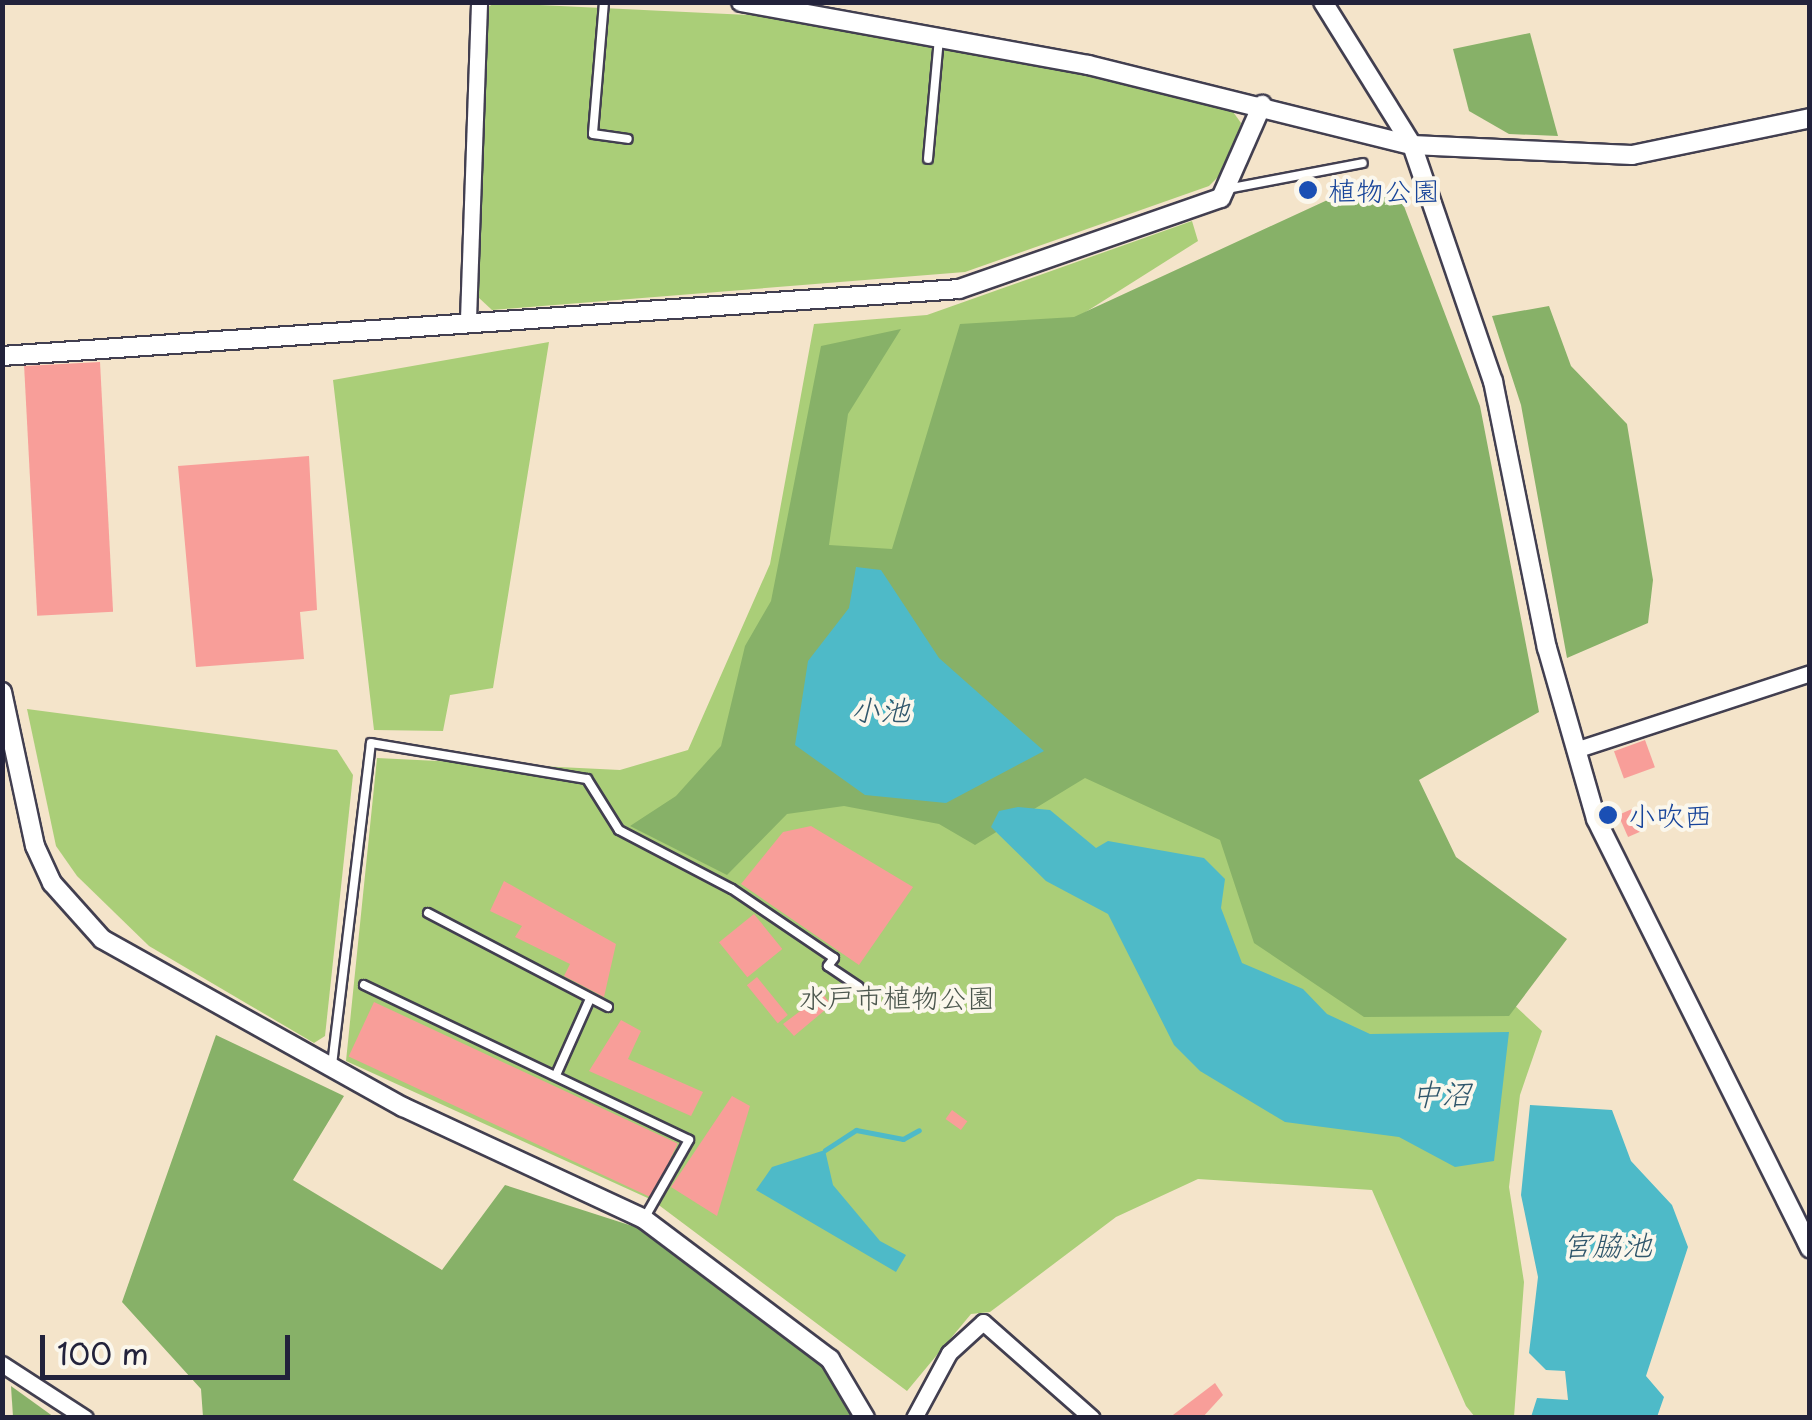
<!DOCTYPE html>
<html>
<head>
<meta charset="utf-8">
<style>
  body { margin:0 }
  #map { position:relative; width:1812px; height:1420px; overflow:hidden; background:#f4e4ca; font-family:"Playpen Sans","Klee One",sans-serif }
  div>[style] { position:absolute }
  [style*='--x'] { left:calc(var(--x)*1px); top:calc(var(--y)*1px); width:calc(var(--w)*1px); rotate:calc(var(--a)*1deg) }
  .green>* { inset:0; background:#aace78 }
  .forest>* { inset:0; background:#87b168 }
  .water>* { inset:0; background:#4ebac8 }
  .stream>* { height:5px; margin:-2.5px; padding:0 2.5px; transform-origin:2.5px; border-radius:2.5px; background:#4ebac8 }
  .building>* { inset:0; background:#f89e99; transform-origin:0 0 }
  .roads { filter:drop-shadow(2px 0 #423f50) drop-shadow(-2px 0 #423f50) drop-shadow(0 2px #423f50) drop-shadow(0 -2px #423f50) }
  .service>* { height:8px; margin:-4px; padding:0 4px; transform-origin:4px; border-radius:4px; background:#fff }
  .minor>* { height:15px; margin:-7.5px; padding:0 7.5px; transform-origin:7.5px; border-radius:7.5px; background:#fff }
  .tertiary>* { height:18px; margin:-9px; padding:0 9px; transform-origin:9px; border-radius:9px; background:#fff }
  .dots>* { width:28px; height:28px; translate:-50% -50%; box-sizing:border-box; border:5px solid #fbf7ec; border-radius:50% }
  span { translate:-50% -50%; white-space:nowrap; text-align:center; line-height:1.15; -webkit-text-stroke:8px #fbf7ec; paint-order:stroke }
  .transit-label { font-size:28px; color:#164399 }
  .left { translate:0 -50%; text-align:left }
  .park-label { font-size:28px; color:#4b564d }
  .water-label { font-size:30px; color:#31576c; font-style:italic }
  .frame { position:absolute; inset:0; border:5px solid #22223b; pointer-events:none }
  .scale { position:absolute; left:40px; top:1335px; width:250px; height:45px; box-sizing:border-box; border:5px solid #22223b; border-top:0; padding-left:12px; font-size:30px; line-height:35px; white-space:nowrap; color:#22223b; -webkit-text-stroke:8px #fbf7ec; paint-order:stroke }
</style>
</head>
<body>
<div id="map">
  <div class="green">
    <i style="clip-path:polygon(495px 3px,770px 16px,1102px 76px,1231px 109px,1241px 123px,1230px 165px,1209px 186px,965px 272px,492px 310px,478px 297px,486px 8px)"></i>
    <i style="clip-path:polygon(1192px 221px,1198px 241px,1073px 320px,1441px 937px,1542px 1031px,1520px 1095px,1509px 1187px,1524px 1282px,1514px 1417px,1475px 1417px,1466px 1406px,1372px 1190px,1198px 1179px,1116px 1217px,990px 1312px,971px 1314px,907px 1391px,652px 1200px,346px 1061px,377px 758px,620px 770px,688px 750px,770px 564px,814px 324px,927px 315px)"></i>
    <i style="clip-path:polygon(549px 342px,493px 688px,450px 695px,443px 731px,374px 730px,333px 380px)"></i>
    <i style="clip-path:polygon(27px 709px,337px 750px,353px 775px,325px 1036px,314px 1043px,149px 946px,77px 876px,56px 846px)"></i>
  </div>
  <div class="forest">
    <i style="clip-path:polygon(1530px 33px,1558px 136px,1509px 134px,1469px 111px,1453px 49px)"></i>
    <i style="clip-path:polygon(1360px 185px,1402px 201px,1480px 406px,1539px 712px,1419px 780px,1456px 857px,1567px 939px,1509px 1016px,1364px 1017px,1254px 943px,1220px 840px,1085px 778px,975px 845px,939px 824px,844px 806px,787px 814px,727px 875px,630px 826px,676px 796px,721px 746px,745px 646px,771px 601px,821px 346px,901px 329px,848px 414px,829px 545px,892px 549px,960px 324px,1074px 317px)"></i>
    <i style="clip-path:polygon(1549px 306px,1571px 366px,1627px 424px,1653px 580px,1648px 623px,1567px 658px,1521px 405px,1492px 316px)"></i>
    <i style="clip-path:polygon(216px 1035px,344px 1096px,293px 1180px,442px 1270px,505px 1185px,654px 1233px,839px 1379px,854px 1417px,203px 1417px,201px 1389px,122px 1302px)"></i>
    <i style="clip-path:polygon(11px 1386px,54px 1417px,13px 1417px)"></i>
  </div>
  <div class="water">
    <i style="clip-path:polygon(856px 567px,881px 570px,939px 658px,1044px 751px,946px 803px,865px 795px,795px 745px,808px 661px,849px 608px)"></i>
    <i style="clip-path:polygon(1018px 807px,1050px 810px,1096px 848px,1108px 841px,1204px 858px,1225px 879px,1221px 908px,1242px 963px,1303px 989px,1327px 1014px,1370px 1034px,1509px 1032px,1494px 1161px,1455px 1167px,1399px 1137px,1285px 1122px,1200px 1071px,1174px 1045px,1108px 914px,1046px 881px,991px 827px,999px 811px)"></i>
    <i style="clip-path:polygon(1530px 1105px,1612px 1110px,1631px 1161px,1672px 1205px,1688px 1247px,1646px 1376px,1664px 1397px,1657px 1417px,1531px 1417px,1537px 1398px,1568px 1400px,1565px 1371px,1546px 1370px,1529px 1353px,1538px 1277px,1521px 1195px)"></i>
    <i style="clip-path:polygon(825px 1150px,833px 1185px,880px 1241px,906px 1255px,896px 1272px,756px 1190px,772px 1167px)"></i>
  </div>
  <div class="stream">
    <i style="--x:825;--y:1150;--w:37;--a:-33"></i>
    <i style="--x:856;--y:1130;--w:48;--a:10.8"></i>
    <i style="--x:903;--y:1139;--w:18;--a:-29"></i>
  </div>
  <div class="building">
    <i style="left:100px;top:362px;width:250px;height:76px;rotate:87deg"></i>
    <i style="clip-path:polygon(309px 456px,317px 610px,300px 612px,304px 659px,196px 667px,178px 466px)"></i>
    <i style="left:1645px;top:740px;width:29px;height:33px;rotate:70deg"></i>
    <i style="left:1632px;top:809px;width:24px;height:15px;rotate:66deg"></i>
    <i style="clip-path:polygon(811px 826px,913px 887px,859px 965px,741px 884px,783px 832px)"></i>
    <i style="clip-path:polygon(504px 881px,616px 944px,604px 997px,564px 976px,570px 964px,515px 937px,522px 926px,490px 911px)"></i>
    <i style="left:754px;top:914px;width:45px;height:45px;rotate:51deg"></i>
    <i style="left:757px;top:977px;width:49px;height:13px;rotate:51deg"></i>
    <i style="clip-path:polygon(823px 994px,831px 1005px,794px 1036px,783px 1024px)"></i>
    <i style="left:374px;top:1002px;width:335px;height:60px;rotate:25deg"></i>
    <i style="clip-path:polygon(621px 1020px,641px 1031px,628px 1059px,703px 1092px,691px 1116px,589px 1071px)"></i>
    <i style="clip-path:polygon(732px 1096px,750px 1106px,717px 1216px,671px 1187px)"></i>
    <i style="left:952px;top:1110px;width:19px;height:11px;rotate:36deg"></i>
    <i style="clip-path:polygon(1215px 1383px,1223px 1395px,1202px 1418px,1169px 1418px)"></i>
  </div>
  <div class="roads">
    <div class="service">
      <i style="--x:604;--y:2;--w:132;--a:94.8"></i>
      <i style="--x:593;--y:134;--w:35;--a:8"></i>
      <i style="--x:928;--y:159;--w:122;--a:-84.8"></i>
      <i style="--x:1232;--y:188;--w:133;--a:-10.8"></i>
      <i style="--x:428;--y:913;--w:203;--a:27.6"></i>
      <i style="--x:364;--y:985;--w:360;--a:25.5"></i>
      <i style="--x:689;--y:1140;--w:91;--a:119.7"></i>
      <i style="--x:332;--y:1065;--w:324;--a:-83.1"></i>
      <i style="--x:371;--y:743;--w:219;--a:9.5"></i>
      <i style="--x:587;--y:779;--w:60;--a:57.9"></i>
      <i style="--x:619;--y:830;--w:127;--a:27.6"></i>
      <i style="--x:732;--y:889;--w:123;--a:34.1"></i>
      <i style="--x:834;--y:958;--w:10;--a:127"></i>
      <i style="--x:828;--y:966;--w:37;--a:34"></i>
      <i style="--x:556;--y:1075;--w:81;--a:-66"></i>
    </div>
    <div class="minor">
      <i style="--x:468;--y:319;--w:317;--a:-88"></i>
      <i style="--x:1575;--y:750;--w:247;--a:-18.1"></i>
      <i style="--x:2;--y:1364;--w:99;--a:33"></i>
      <i style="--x:914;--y:1418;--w:74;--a:-61.7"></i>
      <i style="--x:949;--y:1353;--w:46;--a:-42.4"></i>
      <i style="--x:983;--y:1322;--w:145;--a:41.4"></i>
    </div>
    <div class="tertiary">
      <i style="--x:741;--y:2;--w:353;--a:10.3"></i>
      <i style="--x:1088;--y:65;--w:334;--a:13.9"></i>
      <i style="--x:1412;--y:145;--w:220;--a:2.6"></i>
      <i style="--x:1632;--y:155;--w:182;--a:-11.7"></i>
      <i style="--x:1323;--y:2;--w:168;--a:58.1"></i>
      <i style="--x:1412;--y:145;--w:250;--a:71.1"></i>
      <i style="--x:1493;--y:381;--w:272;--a:78.6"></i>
      <i style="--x:1547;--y:648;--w:178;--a:74"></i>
      <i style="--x:1596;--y:819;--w:480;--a:63.5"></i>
      <i style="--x:2;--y:356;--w:959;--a:-4"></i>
      <i style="--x:959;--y:289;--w:277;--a:-19.2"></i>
      <i style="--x:1221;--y:198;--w:102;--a:-66.2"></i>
      <i style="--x:2;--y:692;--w:157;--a:77.9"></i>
      <i style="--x:35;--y:846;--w:41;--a:65.3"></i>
      <i style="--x:52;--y:883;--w:75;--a:48.2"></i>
      <i style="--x:102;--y:939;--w:345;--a:29.2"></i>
      <i style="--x:403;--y:1107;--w:266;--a:24.9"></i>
      <i style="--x:644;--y:1219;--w:233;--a:37"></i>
      <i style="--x:830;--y:1359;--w:69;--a:59.3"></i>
    </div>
  </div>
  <div class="dots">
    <i style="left:1308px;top:190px;background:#1a4fb4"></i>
    <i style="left:1608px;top:815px;background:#1a4fb4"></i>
  </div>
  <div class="transit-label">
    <span class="left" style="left:1328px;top:190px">植物公園</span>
    <span class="left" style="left:1628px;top:815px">小吹西</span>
  </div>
  <div class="park-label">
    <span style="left:897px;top:997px">水戸市植物公園</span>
  </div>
  <div class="water-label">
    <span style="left:880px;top:709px">小池</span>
    <span style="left:1441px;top:1093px">中沼</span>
    <span style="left:1607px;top:1244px">宮脇池</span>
  </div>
  <div class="frame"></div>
  <div class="scale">100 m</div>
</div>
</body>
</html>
